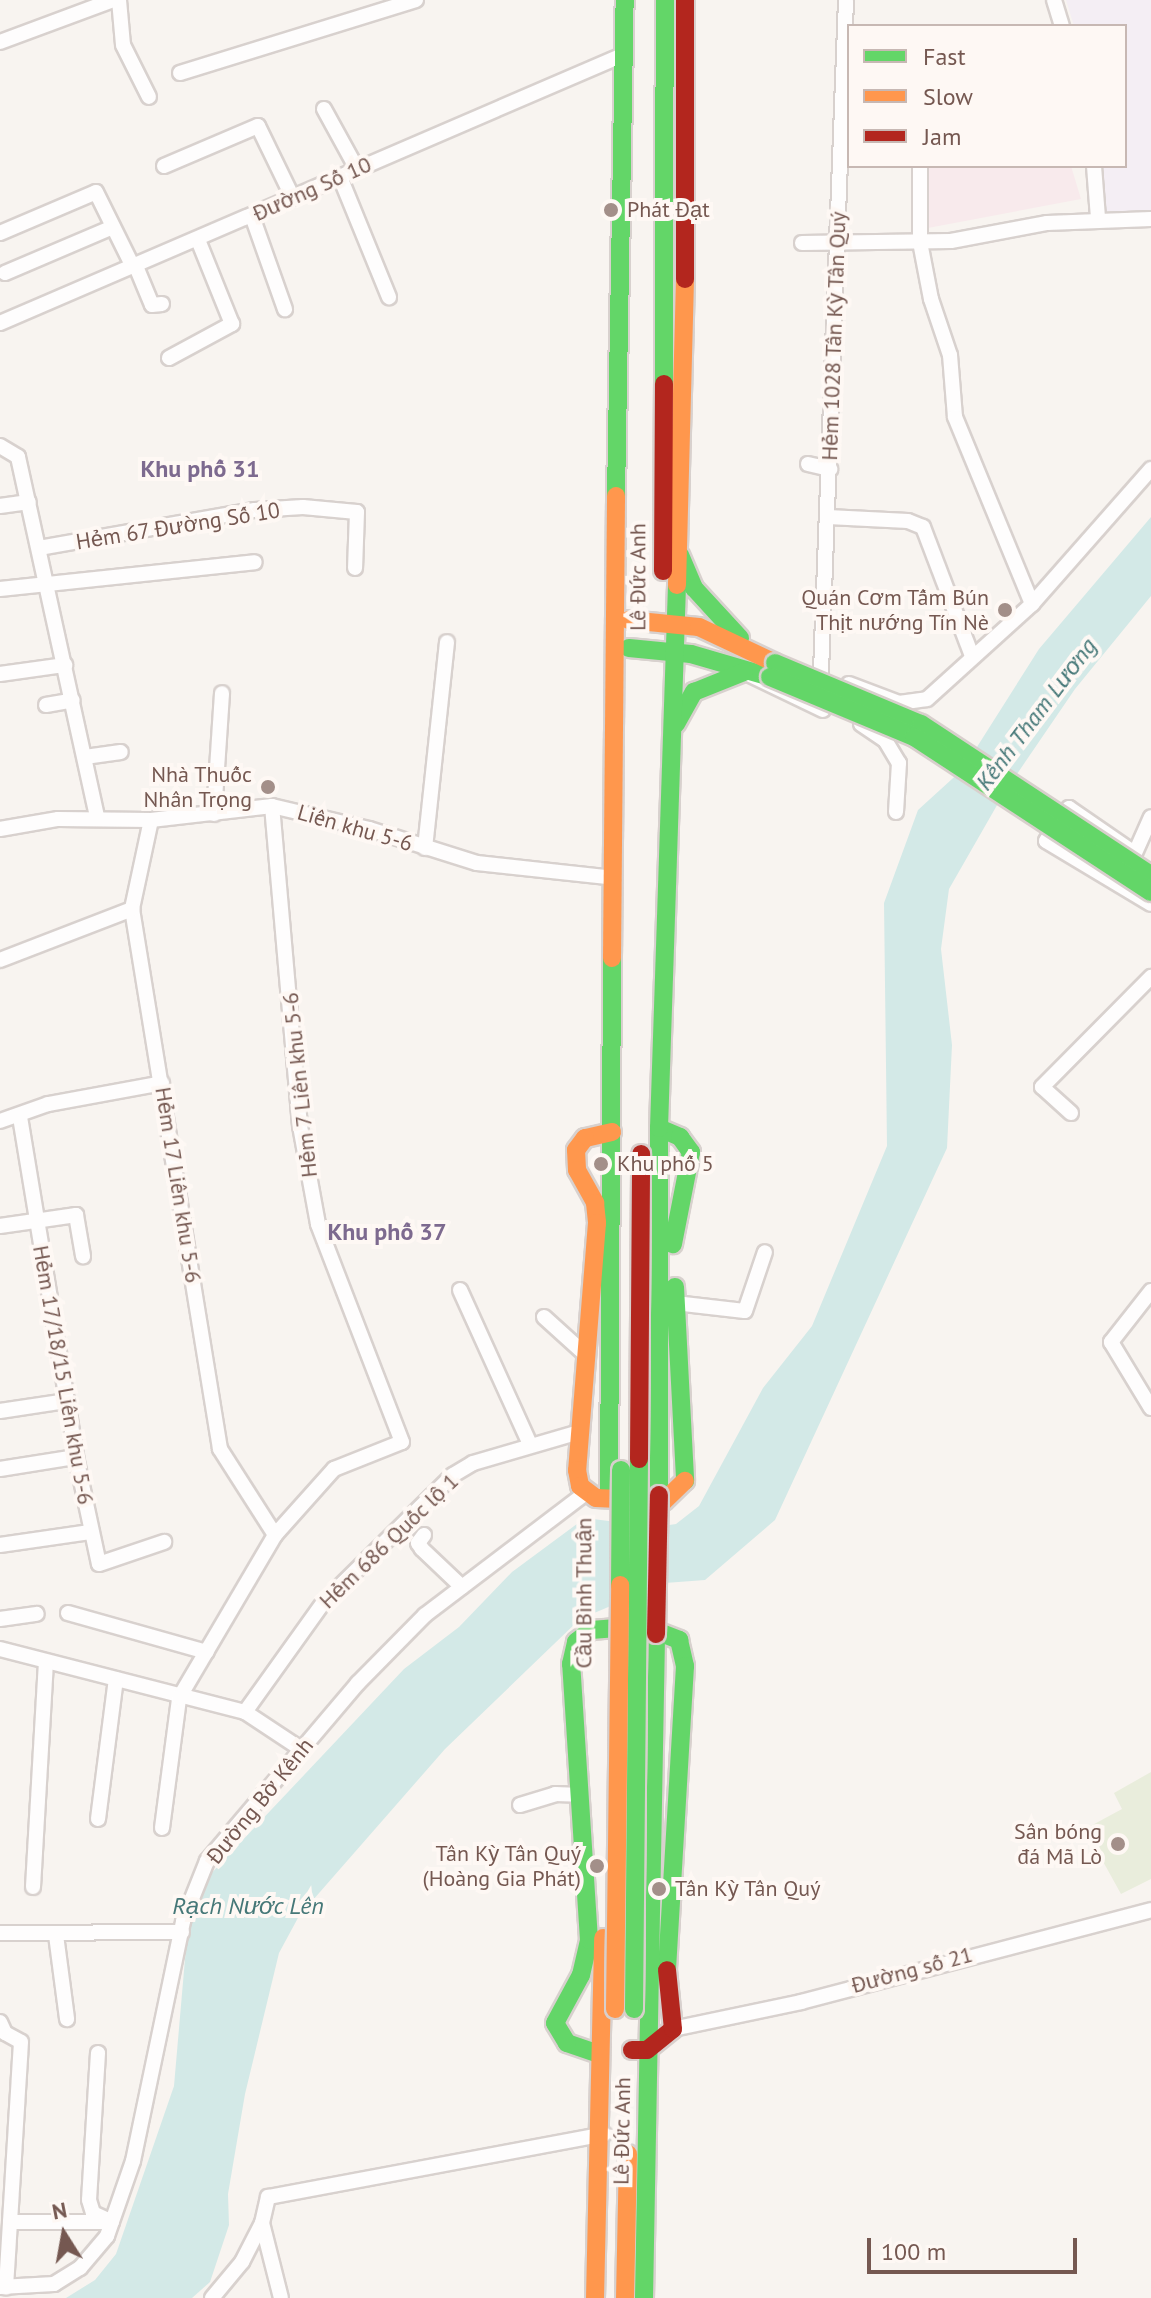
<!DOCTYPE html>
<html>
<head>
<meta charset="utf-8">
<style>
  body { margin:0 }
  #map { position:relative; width:1151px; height:2298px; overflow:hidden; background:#f8f4f0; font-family:"PT Sans",sans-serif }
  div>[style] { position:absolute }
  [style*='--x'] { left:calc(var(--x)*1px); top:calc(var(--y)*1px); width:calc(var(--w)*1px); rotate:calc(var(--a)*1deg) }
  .education>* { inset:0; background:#f4eef4 }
  .medical>* { inset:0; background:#f8eaec }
  .green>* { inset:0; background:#e9eddc }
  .water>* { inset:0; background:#d3e9e7 }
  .roads { filter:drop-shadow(2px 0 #d8d1ce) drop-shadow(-2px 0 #d8d1ce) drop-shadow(0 2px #d8d1ce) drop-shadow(0 -2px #d8d1ce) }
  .street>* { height:14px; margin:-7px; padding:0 7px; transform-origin:7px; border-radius:7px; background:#fefdfd }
  .fast>* { height:18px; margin:-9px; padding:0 9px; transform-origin:9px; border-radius:9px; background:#63d668 }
  .slow>* { height:18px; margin:-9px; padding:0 9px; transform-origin:9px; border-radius:9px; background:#ff974d }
  .jam>* { height:18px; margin:-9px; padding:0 9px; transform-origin:9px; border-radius:9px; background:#b3261e }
  .bridges { filter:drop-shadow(2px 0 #d8cfcc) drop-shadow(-2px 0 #d8cfcc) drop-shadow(0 2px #d8cfcc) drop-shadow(0 -2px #d8cfcc) }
  .fast-bridge>* { height:18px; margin:-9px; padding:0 9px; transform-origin:9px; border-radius:9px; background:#63d668 }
  .slow-bridge>* { height:18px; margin:-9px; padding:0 9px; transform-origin:9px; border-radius:9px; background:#ff974d }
  .jam-bridge>* { height:18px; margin:-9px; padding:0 9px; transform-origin:9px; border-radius:9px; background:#b3261e }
  .dots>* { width:22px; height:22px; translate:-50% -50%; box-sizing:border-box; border:4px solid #fef8f4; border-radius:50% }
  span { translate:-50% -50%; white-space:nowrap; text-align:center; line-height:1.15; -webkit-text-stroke:8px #fef8f4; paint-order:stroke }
  .street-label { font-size:22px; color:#755851 }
  .poi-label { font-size:22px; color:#755851 }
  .left { translate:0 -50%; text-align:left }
  .right { translate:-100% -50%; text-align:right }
  .neighbourhood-label { font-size:24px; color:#7d6a8f; font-weight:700 }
  .water-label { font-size:24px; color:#467878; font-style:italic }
  .legend { position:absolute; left:847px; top:24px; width:280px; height:144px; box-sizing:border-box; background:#fef8f4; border:2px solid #c7b8b3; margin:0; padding:10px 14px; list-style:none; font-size:24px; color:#755851 }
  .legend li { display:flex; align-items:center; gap:16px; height:40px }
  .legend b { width:40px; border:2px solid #c7b8b3 }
  .north { position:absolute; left:24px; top:2194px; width:80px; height:80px; -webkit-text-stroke:6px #fef8f4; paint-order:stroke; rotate:349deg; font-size:22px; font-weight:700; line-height:32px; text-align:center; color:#755851 }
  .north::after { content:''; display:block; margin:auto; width:28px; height:36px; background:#755851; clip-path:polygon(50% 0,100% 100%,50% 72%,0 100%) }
  .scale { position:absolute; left:867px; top:2238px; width:210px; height:36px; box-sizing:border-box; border:4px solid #755851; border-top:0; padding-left:10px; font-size:24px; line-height:28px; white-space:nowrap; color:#755851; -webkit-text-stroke:6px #fef8f4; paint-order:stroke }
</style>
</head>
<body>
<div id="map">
  <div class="education">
    <i style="clip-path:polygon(1066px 0,1151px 0,1151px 213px,1106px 211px,1103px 166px,1125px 166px,1125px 26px,1074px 26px)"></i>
  </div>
  <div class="medical">
    <i style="clip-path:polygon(928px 166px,1071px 166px,1081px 199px,928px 228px)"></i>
  </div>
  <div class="green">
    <i style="clip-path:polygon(1151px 1772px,1151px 1879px,1121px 1894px,1085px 1829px,1122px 1809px,1114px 1793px)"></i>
  </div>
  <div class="water">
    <i style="clip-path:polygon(1151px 517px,1151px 596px,1075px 689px,1004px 793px,949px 889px,941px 949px,952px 1045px,947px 1148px,775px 1520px,705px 1580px,665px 1583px,580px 1619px,445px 1749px,299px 1916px,279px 1953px,245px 2094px,228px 2194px,229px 2225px,210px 2282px,192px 2298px,66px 2298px,95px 2280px,116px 2254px,174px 2086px,187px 1936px,206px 1879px,404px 1669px,459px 1627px,512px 1572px,585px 1518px,656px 1527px,676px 1524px,699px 1506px,763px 1388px,812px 1326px,887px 1146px,884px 903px,918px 810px,963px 769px,1039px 649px)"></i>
  </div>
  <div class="roads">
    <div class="street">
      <i style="--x:119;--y:0;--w:45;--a:84.9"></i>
      <i style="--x:123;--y:45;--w:58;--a:63.4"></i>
      <i style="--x:1054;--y:0;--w:27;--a:73"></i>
      <i style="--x:0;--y:42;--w:121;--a:-20.4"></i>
      <i style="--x:180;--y:73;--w:247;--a:-17.2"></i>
      <i style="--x:324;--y:109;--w:68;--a:61.2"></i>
      <i style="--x:164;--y:166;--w:102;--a:-23.1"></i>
      <i style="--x:258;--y:126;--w:80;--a:64.1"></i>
      <i style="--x:920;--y:166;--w:76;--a:90"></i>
      <i style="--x:920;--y:242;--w:58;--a:79.1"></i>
      <i style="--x:931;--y:299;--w:59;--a:71.3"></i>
      <i style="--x:950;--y:355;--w:62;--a:85.4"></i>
      <i style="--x:955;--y:417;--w:202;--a:67.6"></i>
      <i style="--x:1094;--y:166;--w:52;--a:85.6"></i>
      <i style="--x:340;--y:177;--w:130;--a:67.8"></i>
      <i style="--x:252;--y:216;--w:99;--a:70.5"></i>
      <i style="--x:0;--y:233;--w:104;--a:-23.1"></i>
      <i style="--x:96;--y:192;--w:81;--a:63.7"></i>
      <i style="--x:802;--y:243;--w:149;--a:-0.8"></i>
      <i style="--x:951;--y:241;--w:98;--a:-10.6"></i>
      <i style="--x:1047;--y:223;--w:104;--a:-2.2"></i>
      <i style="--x:135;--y:264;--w:44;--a:67.5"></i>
      <i style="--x:152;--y:305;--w:10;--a:-6"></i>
      <i style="--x:5;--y:273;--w:117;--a:-23.1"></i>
      <i style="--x:0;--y:323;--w:678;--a:-23.28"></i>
      <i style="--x:169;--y:358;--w:72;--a:-28.4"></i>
      <i style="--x:232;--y:324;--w:91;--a:-112"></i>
      <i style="--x:0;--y:446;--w:21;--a:31"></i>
      <i style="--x:18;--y:457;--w:368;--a:77.6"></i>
      <i style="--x:808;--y:464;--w:23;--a:13"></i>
      <i style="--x:0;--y:506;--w:29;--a:-8"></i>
      <i style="--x:828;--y:517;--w:80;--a:2.9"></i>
      <i style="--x:908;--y:521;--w:16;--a:22"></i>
      <i style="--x:923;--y:527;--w:138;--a:69.2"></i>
      <i style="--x:39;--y:548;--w:219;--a:-10"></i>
      <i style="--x:255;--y:510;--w:48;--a:-3.6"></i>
      <i style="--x:303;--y:507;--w:54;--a:5.3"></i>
      <i style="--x:357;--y:512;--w:56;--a:92"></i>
      <i style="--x:0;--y:589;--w:256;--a:-6"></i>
      <i style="--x:821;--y:672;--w:672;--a:-87.87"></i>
      <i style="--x:0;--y:674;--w:66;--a:-7.9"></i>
      <i style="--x:748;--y:674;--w:83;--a:25.6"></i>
      <i style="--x:849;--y:684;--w:53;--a:20.8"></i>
      <i style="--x:899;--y:703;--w:28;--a:-8"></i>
      <i style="--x:927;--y:699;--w:142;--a:-42.1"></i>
      <i style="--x:1032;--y:604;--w:180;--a:-48.6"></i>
      <i style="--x:46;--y:705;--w:27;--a:-10"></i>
      <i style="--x:861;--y:724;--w:29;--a:34"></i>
      <i style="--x:885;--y:740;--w:27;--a:59"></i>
      <i style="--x:899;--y:763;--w:49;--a:93.5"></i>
      <i style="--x:85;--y:757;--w:36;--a:-8"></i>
      <i style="--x:214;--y:814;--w:121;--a:-86.2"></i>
      <i style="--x:151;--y:820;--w:91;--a:102.1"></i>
      <i style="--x:132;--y:909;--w:547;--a:80.74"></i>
      <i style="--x:220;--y:1449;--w:102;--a:57.4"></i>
      <i style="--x:0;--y:829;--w:59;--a:-9.8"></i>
      <i style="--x:58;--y:819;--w:93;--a:0.6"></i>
      <i style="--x:151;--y:820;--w:122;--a:-6.6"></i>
      <i style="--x:272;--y:806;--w:100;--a:13.3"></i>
      <i style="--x:369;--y:829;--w:113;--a:17.5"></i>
      <i style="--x:477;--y:863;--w:138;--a:6.2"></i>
      <i style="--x:425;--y:848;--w:207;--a:-83.9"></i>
      <i style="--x:1130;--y:850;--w:74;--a:-145.5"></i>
      <i style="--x:1069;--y:808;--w:40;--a:124.9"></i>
      <i style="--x:1046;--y:841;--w:122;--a:31"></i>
      <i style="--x:1135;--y:853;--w:39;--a:-66"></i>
      <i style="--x:0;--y:960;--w:142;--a:-21.1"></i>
      <i style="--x:1071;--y:1113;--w:39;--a:-138"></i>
      <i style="--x:1042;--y:1087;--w:155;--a:-45.3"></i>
      <i style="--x:20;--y:1117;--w:345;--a:80.6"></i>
      <i style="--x:76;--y:1457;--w:109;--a:77.9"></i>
      <i style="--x:99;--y:1564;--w:69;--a:-18.7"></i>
      <i style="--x:0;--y:1121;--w:51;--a:-19.5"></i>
      <i style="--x:48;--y:1104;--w:116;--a:-10.4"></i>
      <i style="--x:0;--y:1226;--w:77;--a:-8.2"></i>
      <i style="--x:76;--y:1215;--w:42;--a:80.3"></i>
      <i style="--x:460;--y:1290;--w:169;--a:65.6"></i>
      <i style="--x:1151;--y:1291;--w:65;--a:128.1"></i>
      <i style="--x:1111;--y:1342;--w:77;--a:58.8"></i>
      <i style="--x:675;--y:1303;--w:70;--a:6.5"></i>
      <i style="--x:745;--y:1311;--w:62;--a:-71.3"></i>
      <i style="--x:544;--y:1317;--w:57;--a:42.1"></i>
      <i style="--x:0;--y:1411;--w:68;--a:-8.5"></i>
      <i style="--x:0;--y:1469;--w:77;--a:-9"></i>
      <i style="--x:424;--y:1535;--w:10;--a:127"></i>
      <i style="--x:418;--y:1543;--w:7;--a:56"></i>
      <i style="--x:422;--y:1549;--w:55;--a:43.5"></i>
      <i style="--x:0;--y:1545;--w:91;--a:-8.2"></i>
      <i style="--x:68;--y:1613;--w:144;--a:15.7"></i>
      <i style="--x:0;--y:1619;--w:37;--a:-8"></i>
      <i style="--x:0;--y:1649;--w:253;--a:14.4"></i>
      <i style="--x:245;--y:1712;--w:67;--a:33.5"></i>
      <i style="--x:245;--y:1712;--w:134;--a:-54.4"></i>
      <i style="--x:323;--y:1603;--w:182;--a:-44.6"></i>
      <i style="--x:453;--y:1475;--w:23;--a:-31"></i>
      <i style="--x:473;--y:1463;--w:110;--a:-16.3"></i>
      <i style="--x:520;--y:1805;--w:37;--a:-17"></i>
      <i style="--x:555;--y:1794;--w:25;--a:2"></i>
      <i style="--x:98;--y:1819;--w:141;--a:-82.7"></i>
      <i style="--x:162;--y:1828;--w:131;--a:-82.5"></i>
      <i style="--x:179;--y:1698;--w:189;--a:-59.5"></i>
      <i style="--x:275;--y:1535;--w:89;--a:-48.2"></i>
      <i style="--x:334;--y:1469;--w:73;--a:-21.7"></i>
      <i style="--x:402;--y:1442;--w:234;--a:-111.1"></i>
      <i style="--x:318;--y:1224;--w:100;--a:-100.4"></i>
      <i style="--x:300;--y:1126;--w:321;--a:-95"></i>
      <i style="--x:33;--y:1887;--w:225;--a:-86.7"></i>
      <i style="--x:0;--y:1933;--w:182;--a:-0.3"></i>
      <i style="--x:56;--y:1935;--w:85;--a:82.5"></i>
      <i style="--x:0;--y:2022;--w:12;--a:66"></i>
      <i style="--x:5;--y:2033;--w:18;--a:29"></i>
      <i style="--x:21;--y:2042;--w:246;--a:93.5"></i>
      <i style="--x:673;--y:2029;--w:131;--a:-11.9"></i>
      <i style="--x:801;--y:2002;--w:362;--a:-14.7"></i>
      <i style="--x:98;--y:2053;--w:147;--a:93.5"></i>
      <i style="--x:89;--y:2200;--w:14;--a:73"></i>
      <i style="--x:93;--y:2213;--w:21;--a:25"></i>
      <i style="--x:10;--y:2222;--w:95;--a:0"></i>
      <i style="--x:262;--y:2223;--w:77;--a:75.8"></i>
      <i style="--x:0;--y:2287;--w:54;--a:-3.2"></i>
      <i style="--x:54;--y:2284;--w:31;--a:-32"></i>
      <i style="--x:80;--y:2268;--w:42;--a:-49.8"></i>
      <i style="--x:107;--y:2236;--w:79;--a:-70.9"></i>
      <i style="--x:133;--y:2161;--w:245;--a:-78.2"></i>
      <i style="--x:183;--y:1921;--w:65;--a:-68.2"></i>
      <i style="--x:207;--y:1861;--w:233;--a:-49.7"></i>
      <i style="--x:358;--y:1683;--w:95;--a:-45.4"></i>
      <i style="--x:425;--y:1615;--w:202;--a:-37.2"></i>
      <i style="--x:212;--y:2298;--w:47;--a:-50.2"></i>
      <i style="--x:242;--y:2262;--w:44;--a:-62.9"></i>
      <i style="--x:262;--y:2223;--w:27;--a:-77"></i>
      <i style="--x:268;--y:2197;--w:342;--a:-10.6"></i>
    </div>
    <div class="fast">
      <i style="--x:664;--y:384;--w:384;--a:-89.9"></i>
      <i style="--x:616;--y:496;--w:496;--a:-89"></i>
      <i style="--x:680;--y:555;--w:36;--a:67"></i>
      <i style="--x:694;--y:588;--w:68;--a:47.4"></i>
      <i style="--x:629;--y:648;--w:62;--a:5.5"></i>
      <i style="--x:691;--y:654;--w:82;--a:16.2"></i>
      <i style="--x:676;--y:724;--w:37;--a:-61"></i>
      <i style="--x:694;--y:692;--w:54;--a:-21.8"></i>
      <i style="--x:659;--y:1128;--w:23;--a:23"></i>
      <i style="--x:680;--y:1137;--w:19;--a:54"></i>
      <i style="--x:691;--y:1152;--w:94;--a:101.1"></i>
      <i style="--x:675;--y:1287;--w:194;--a:87"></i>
      <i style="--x:659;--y:1495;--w:367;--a:-90"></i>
      <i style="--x:659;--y:1128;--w:543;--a:-88.1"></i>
      <i style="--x:609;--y:1497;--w:539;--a:-89.68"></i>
      <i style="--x:599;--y:2054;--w:34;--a:-161"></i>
      <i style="--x:567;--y:2043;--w:23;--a:-121"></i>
      <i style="--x:555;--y:2023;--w:55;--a:-61.6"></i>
      <i style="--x:581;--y:1975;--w:36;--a:-77"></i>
      <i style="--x:589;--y:1940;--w:277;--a:-93.7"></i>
      <i style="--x:571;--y:1664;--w:23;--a:-77"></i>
      <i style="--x:576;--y:1642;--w:19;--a:-39"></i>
      <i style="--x:591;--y:1630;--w:52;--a:-4.4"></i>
      <i style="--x:643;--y:1626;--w:39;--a:21"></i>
      <i style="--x:679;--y:1640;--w:27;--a:77"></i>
      <i style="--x:685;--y:1666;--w:305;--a:93.4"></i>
      <i style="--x:644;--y:2298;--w:664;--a:-88.96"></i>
    </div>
    <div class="slow">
      <i style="--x:677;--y:585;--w:306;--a:-88.5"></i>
      <i style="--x:629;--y:620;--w:70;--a:5.7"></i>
      <i style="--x:699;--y:627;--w:84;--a:25.3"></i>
      <i style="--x:612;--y:958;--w:462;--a:-89.5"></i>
      <i style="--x:612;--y:1132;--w:28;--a:167"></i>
      <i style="--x:585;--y:1138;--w:15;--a:127"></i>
      <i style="--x:576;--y:1150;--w:20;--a:87"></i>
      <i style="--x:577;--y:1170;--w:38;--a:61"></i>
      <i style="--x:595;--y:1203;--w:20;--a:84"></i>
      <i style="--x:597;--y:1223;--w:248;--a:94.6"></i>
      <i style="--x:577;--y:1470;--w:16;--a:79"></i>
      <i style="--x:580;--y:1486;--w:20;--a:37"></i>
      <i style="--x:596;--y:1498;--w:68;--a:2.5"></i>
      <i style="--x:664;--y:1501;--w:29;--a:-44"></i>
      <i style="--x:595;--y:2298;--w:360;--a:-88.7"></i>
      <i style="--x:625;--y:2298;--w:144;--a:-88.8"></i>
    </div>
    <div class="jam">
      <i style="--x:685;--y:0;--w:279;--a:90"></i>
      <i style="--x:663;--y:571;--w:187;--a:-89.7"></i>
      <i style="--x:632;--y:2050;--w:15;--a:0"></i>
      <i style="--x:647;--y:2050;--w:33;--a:-39"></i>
      <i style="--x:673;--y:2029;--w:59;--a:-95.8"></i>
    </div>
  </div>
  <div class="bridges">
    <div class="fast-bridge">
      <i style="--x:775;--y:663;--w:158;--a:22.7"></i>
      <i style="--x:921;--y:724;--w:275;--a:33.3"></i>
      <i style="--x:770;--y:677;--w:156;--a:22.6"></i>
      <i style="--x:914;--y:737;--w:283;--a:33.2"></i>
      <i style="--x:620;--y:1585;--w:115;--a:-89.5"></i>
      <i style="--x:634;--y:2009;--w:550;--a:-89.48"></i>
    </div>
    <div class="slow-bridge">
      <i style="--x:615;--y:2009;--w:424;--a:-89.3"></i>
    </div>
    <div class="jam-bridge">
      <i style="--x:639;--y:1459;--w:305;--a:-89.6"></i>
      <i style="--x:656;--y:1634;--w:139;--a:-88.8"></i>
    </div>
  </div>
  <div class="dots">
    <i style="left:611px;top:210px;background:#a38f89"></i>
    <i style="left:1005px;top:610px;background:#a38f89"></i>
    <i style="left:268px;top:787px;background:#a38f89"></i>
    <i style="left:601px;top:1164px;background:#a38f89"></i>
    <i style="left:1118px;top:1844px;background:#a38f89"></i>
    <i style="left:597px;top:1866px;background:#a38f89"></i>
    <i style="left:659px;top:1889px;background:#a38f89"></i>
  </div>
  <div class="street-label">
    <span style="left:312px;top:189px;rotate:-24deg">Đường Số 10</span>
    <span style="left:834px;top:336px;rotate:-88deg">Hẻm 1028 Tân Kỳ Tân Quý</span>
    <span style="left:178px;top:526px;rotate:-9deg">Hẻm 67 Đường Số 10</span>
    <span style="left:638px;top:577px;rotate:-90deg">Lê Đức Anh</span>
    <span style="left:355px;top:828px;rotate:16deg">Liên khu 5-6</span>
    <span style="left:300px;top:1085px;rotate:-96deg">Hẻm 7 Liên khu 5-6</span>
    <span style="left:178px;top:1185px;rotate:81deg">Hẻm 17 Liên khu 5-6</span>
    <span style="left:63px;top:1375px;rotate:80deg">Hẻm 17/18/15 Liên khu 5-6</span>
    <span style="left:389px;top:1541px;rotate:-44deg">Hẻm 686 Quốc lộ 1</span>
    <span style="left:584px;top:1593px;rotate:-90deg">Cầu Bình Thuận</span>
    <span style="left:260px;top:1801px;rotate:-51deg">Đường Bờ Kênh</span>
    <span style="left:912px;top:1970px;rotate:-15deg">Đường số 21</span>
    <span style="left:622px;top:2131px;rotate:-89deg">Lê Đức Anh</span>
  </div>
  <div class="poi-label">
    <span class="left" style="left:627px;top:210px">Phát Đạt</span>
    <span class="right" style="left:989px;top:610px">Quán Cơm Tấm Bún<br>Thịt nướng Tín Nè</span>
    <span class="right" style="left:252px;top:787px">Nhà Thuốc<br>Nhân Trọng</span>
    <span class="left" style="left:617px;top:1164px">Khu phố 5</span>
    <span class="right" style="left:1102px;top:1844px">Sân bóng<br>đá Mã Lò</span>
    <span class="right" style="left:581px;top:1866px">Tân Kỳ Tân Quý<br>(Hoàng Gia Phát)</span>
    <span class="left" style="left:675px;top:1889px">Tân Kỳ Tân Quý</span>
  </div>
  <div class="neighbourhood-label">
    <span style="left:200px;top:469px">Khu phố 31</span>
    <span style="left:387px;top:1232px">Khu phố 37</span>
  </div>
  <div class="water-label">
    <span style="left:1036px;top:714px;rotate:-53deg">Kênh Tham Lương</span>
    <span style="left:248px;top:1906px">Rạch Nước Lên</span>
  </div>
  <ul class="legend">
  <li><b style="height:10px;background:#63d668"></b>Fast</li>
  <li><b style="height:10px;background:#ff974d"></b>Slow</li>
  <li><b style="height:10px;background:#b3261e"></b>Jam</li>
  </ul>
  <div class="north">N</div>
  <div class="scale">100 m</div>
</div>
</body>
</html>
